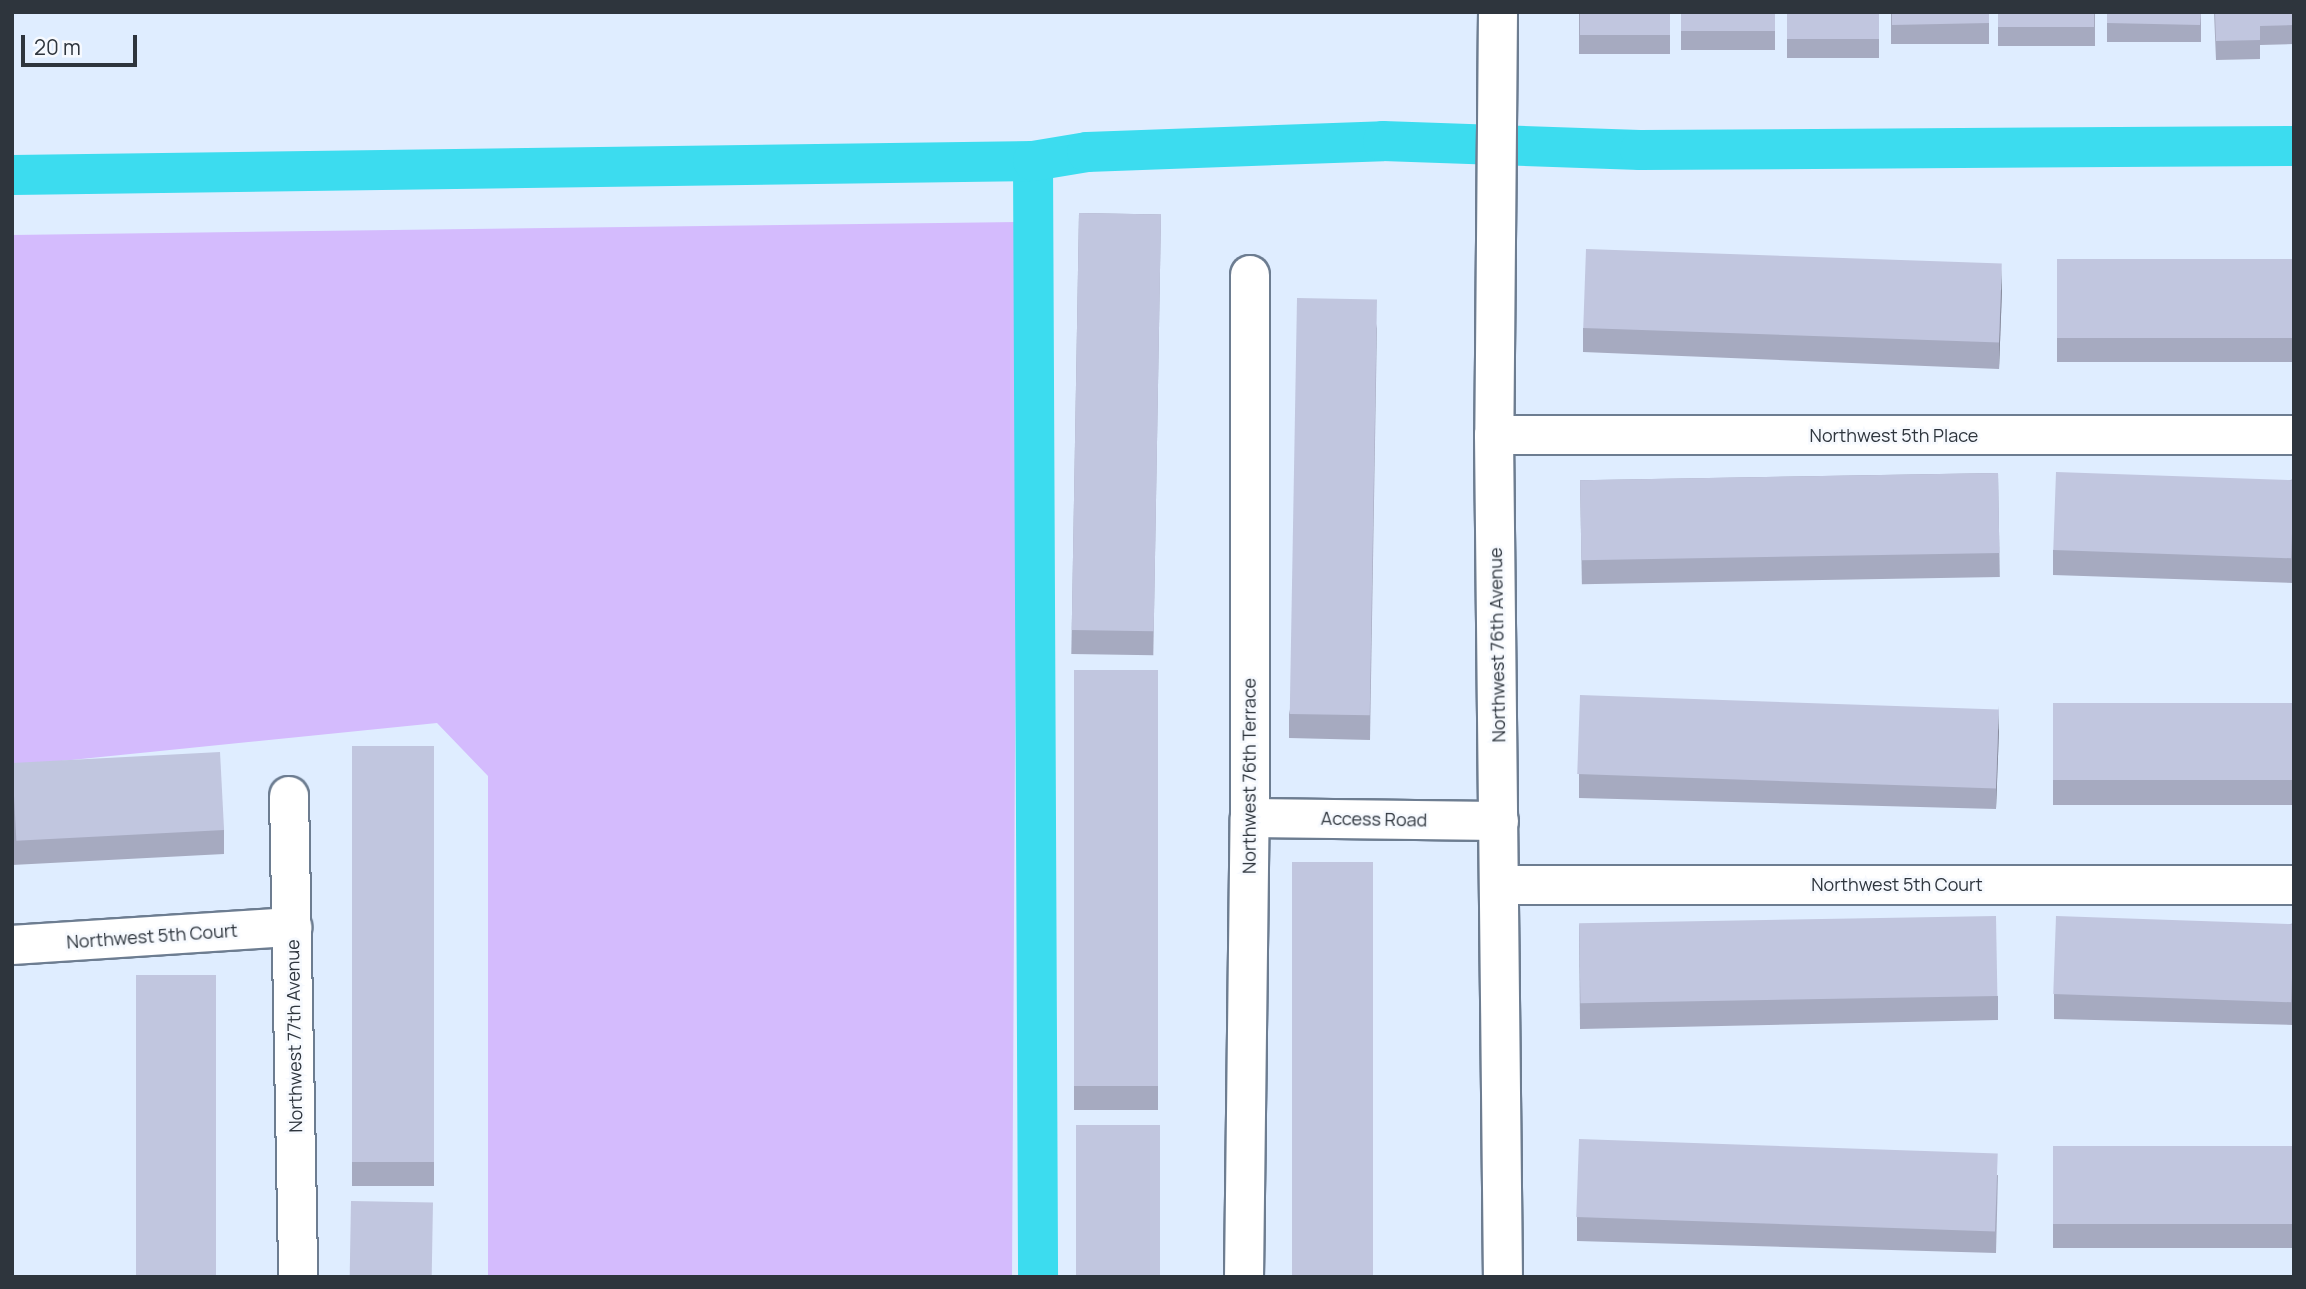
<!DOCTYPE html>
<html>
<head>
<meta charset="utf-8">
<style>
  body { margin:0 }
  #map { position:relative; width:2306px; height:1289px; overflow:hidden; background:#dfedff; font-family:Manrope,sans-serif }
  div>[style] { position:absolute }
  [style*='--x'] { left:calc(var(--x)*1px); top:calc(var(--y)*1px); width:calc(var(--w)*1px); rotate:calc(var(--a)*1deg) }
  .green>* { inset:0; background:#d4bbfd }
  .canal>* { height:40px; margin:-20px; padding:0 20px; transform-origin:20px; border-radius:20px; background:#3cdcef }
  .roads { filter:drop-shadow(2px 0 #6d7d91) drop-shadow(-2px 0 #6d7d91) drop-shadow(0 2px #6d7d91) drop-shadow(0 -2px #6d7d91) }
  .street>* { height:38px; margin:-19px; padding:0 19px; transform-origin:19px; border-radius:19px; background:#fff }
  .wall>* { inset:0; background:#a6aac0; transform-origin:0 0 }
  .shaded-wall>* { inset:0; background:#878b9c }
  .building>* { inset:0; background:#c1c6df; transform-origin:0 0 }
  span { translate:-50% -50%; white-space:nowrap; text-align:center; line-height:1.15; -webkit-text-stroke:5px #f6f9fe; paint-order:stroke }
  .street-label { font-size:18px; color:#2e353d }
  .frame { position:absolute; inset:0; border:14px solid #2e353d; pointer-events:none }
  .scale { position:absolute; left:21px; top:35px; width:116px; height:32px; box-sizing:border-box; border:4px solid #2e353d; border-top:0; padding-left:9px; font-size:21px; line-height:24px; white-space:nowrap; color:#2e353d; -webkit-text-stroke:5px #f6f9fe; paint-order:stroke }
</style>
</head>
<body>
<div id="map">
  <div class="green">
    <i style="clip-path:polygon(1018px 222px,1012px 1277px,488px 1277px,488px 776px,437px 723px,12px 766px,12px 235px)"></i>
  </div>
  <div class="canal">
    <i style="--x:1033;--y:161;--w:1116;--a:89.74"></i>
    <i style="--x:12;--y:175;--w:1021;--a:-0.79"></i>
    <i style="--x:1033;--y:161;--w:55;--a:-9.5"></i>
    <i style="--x:1087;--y:152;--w:296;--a:-2.1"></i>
    <i style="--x:1383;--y:141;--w:257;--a:2"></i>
    <i style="--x:1640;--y:150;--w:654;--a:-0.35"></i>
  </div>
  <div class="roads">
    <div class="street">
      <i style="--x:1498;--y:12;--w:423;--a:90.5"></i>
      <i style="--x:1494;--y:435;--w:842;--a:89.39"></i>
      <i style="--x:1494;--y:435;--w:800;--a:0"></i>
      <i style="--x:289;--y:796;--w:481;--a:88.9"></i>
      <i style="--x:1250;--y:818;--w:249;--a:0.7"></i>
      <i style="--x:1501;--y:885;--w:793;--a:0"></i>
      <i style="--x:12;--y:945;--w:281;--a:-3.7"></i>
      <i style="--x:1244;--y:1277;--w:459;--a:-89.3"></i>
      <i style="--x:1250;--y:818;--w:543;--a:-90"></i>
    </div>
  </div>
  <div class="wall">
    <i style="left:1579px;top:12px;width:91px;height:42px"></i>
    <i style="left:1681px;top:12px;width:94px;height:38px"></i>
    <i style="left:1787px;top:12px;width:92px;height:46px"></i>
    <i style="left:1891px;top:12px;width:98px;height:32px"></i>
    <i style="left:1998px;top:12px;width:97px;height:34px"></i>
    <i style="left:2107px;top:12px;width:94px;height:30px"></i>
    <i style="clip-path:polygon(2214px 12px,2294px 12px,2294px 44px,2260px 45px,2260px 59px,2216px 60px)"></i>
    <i style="left:1079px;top:213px;width:82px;height:441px;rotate:1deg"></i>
    <i style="left:2057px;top:259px;width:237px;height:103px"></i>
    <i style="clip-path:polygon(2002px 290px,1999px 369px,1583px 352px,1583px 328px)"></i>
    <i style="clip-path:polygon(1377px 324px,1370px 740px,1289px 738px,1289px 714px)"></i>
    <i style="left:1998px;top:473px;width:104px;height:418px;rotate:89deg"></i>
    <i style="clip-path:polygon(2294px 479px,2294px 583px,2053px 575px,2053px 550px)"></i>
    <i style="left:1074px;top:670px;width:84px;height:440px"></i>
    <i style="left:2294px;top:703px;width:102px;height:241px;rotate:90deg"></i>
    <i style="clip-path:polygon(1999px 731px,1996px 809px,1579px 798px,1579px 774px)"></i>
    <i style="left:352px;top:746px;width:82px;height:440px"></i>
    <i style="clip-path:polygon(12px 763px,224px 830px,224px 854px,12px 865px)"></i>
    <i style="clip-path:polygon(2294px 923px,2294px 1025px,2054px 1019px,2054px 994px)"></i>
    <i style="clip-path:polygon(1579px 925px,1998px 996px,1998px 1020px,1580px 1029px)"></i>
    <i style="left:2294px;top:1146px;width:102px;height:241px;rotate:90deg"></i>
    <i style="clip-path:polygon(1998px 1175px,1996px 1253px,1577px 1241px,1577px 1217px)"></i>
  </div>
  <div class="shaded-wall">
    <i style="clip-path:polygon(2002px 266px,2002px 290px,1999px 369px,1999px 345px)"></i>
    <i style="clip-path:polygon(1999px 706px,1999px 731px,1996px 809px,1996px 785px)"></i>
  </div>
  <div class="building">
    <i style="left:1580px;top:12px;width:90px;height:23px"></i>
    <i style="left:1681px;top:12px;width:94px;height:19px"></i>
    <i style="left:1787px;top:12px;width:92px;height:27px"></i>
    <i style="clip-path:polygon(1892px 12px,1989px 12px,1989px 23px,1892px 25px)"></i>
    <i style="left:1998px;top:12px;width:96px;height:15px"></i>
    <i style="clip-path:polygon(2107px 12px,2201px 12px,2200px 25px,2107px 23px)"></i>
    <i style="clip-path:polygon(2215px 12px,2294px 12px,2294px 25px,2260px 26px,2260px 40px,2216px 41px)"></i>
    <i style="left:1079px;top:213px;width:82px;height:417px;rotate:1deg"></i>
    <i style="left:1586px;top:249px;width:416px;height:79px;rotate:2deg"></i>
    <i style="left:2057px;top:259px;width:237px;height:79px"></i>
    <i style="left:1297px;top:298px;width:80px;height:416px;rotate:1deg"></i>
    <i style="left:2056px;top:472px;width:238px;height:78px;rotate:2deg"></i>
    <i style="left:1998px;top:473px;width:80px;height:418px;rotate:89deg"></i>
    <i style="left:1074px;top:670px;width:84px;height:416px"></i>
    <i style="left:1580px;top:695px;width:419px;height:79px;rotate:2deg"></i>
    <i style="left:2294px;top:703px;width:77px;height:241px;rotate:90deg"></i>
    <i style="left:352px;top:746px;width:82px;height:416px"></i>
    <i style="left:220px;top:752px;width:78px;height:208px;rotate:87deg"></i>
    <i style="left:1292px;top:862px;width:81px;height:415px"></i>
    <i style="left:1996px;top:916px;width:80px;height:417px;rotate:89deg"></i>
    <i style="left:2056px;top:916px;width:238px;height:78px;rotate:2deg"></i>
    <i style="left:136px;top:975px;width:80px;height:302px"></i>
    <i style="left:1076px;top:1125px;width:84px;height:152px"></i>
    <i style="left:1579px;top:1139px;width:419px;height:78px;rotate:2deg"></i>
    <i style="left:2294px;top:1146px;width:78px;height:241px;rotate:90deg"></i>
    <i style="left:351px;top:1201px;width:82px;height:76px;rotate:1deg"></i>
  </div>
  <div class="street-label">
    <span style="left:1894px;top:435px">Northwest 5th Place</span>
    <span style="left:1497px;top:645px;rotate:-91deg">Northwest 76th Avenue</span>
    <span style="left:1249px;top:776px;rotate:-90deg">Northwest 76th Terrace</span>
    <span style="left:1374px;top:819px;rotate:1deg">Access Road</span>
    <span style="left:1897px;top:884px">Northwest 5th Court</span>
    <span style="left:152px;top:936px;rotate:-4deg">Northwest 5th Court</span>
    <span style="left:294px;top:1036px;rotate:-91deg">Northwest 77th Avenue</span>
  </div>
  <div class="frame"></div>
  <div class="scale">20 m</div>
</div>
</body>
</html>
